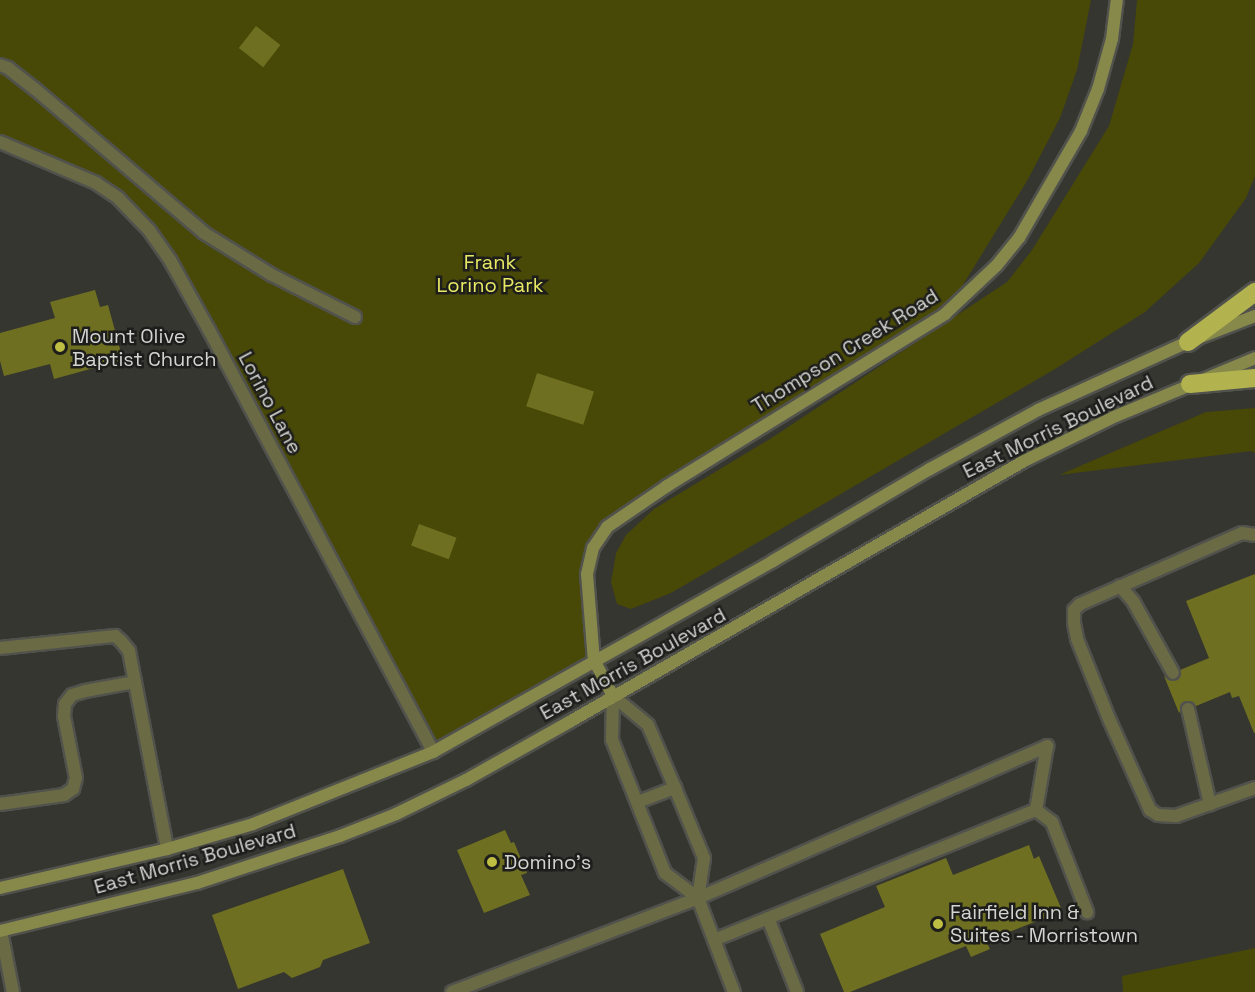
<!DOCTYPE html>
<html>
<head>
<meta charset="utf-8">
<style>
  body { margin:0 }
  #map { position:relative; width:1255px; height:992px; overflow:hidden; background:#353630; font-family:"Space Grotesk",sans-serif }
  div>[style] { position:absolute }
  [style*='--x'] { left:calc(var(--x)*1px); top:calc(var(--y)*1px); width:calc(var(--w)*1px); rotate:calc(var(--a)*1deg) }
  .green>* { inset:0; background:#484807 }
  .building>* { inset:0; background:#6f6f21; transform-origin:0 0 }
  .roads { filter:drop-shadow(2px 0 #52524d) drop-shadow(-2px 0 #52524d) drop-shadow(0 2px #52524d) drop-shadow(0 -2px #52524d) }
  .lane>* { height:12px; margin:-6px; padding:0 6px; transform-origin:6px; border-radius:6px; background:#6a6b45 }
  .street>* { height:12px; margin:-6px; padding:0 6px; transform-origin:6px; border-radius:6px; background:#6a6b45 }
  .secondary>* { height:12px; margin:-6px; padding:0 6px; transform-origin:6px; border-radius:6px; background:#87894b }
  .highway>* { height:18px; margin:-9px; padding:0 9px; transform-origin:9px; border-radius:9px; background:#b2b34f }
  .dots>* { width:16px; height:16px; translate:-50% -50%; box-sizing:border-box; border:3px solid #1d1d1b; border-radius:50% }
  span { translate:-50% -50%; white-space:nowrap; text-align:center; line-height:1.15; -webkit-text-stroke:5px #1d1d1b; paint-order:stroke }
  .park-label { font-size:20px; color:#e8e965 }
  .poi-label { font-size:20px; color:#d4d4d1 }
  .left { translate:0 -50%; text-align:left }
  .street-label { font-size:20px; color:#d4d4d1 }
</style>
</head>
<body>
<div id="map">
  <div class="green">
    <i style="clip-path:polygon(0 0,1091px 0,1077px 70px,1060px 118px,1027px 181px,945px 314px,608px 527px,587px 574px,594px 661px,433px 752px,171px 260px,118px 198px,0 142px)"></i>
    <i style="clip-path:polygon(1137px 0,1255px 0,1255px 176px,1246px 198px,1199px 263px,1145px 312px,1055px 369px,671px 593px,631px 609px,617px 604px,611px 582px,616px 553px,626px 535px,654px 509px,770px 439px,1007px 282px,1032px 250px,1109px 126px,1133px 44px)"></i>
    <i style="clip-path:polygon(1255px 408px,1255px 453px,1251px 451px,1059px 475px,1206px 412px)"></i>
    <i style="clip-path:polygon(1255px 948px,1255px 992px,1123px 992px,1122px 976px)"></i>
  </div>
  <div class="building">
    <i style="left:256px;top:26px;width:31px;height:28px;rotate:38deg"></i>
    <i style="clip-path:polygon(95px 290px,100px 307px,108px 305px,123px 360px,54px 379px,50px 364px,4px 376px,0 361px,0 333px,55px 318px,50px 302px)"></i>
    <i style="left:537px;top:373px;width:60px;height:35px;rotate:18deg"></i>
    <i style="left:419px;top:524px;width:40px;height:23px;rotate:20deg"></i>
    <i style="clip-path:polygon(1255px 574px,1255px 733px,1254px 733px,1239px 696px,1232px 698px,1230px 692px,1196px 706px,1191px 701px,1186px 701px,1179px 713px,1164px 676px,1169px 680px,1176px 680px,1180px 677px,1180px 670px,1209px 658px,1186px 601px)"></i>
    <i style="clip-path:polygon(505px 830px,511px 843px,514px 842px,527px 873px,521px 875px,530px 895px,484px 913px,457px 850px)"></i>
    <i style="clip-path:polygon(1029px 845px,1034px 859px,1039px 856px,1061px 908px,1054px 911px,1055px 914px,986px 941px,990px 949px,971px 957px,966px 946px,850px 992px,844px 992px,820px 934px,885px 907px,876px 886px,946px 858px,953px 875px)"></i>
    <i style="clip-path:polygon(343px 869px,370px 943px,323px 960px,320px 967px,292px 978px,284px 972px,238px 989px,212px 915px)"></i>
  </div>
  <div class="roads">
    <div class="lane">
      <i style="--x:1255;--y:535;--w:13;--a:-171"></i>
      <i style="--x:1242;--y:533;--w:177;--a:156.3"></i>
      <i style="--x:1080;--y:604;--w:8;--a:135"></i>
      <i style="--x:1074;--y:610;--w:13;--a:90"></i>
      <i style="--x:1074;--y:623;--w:16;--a:79"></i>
      <i style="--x:1077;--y:639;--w:88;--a:68.1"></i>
      <i style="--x:1110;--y:721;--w:98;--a:65.8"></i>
      <i style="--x:1150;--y:810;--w:9;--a:32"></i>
      <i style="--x:1158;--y:815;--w:18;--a:3"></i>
      <i style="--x:1176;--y:816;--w:84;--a:-19.5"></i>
      <i style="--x:1120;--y:586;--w:20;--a:49"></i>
      <i style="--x:1133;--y:601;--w:82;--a:60.9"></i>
      <i style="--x:0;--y:648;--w:116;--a:-6"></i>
      <i style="--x:115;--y:636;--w:8;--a:40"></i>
      <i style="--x:121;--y:641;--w:13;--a:51"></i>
      <i style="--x:129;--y:651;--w:202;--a:79.1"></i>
      <i style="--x:1188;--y:709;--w:98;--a:77"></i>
      <i style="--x:1047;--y:746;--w:65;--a:99.8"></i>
      <i style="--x:1036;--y:810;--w:20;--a:37"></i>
      <i style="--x:1052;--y:822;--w:97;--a:68.7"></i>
      <i style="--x:0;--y:804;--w:65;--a:-8"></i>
      <i style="--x:64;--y:795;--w:11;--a:-34"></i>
      <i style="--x:73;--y:789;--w:11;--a:-75"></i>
      <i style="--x:76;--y:778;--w:63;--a:-101"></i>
      <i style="--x:64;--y:716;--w:12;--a:-85"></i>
      <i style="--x:65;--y:704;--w:11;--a:-52"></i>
      <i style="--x:72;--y:695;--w:14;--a:-17"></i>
      <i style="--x:85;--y:691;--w:51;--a:-10.2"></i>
      <i style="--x:698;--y:898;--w:45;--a:69.1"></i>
      <i style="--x:714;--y:940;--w:347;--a:-22"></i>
      <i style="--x:768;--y:918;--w:79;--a:68.6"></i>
      <i style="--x:714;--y:940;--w:56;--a:69"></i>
    </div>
    <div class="street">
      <i style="--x:0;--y:65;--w:9;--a:21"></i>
      <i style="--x:8;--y:68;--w:34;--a:38"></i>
      <i style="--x:35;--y:89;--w:222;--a:40.4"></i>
      <i style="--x:204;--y:233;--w:80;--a:31.7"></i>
      <i style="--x:272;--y:275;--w:93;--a:26.8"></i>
      <i style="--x:0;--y:142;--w:104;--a:23.1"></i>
      <i style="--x:96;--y:183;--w:27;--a:34"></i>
      <i style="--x:118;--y:198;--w:45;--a:45.9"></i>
      <i style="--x:149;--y:230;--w:37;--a:55"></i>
      <i style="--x:170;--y:260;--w:80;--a:60.9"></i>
      <i style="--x:209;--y:330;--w:478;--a:62"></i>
      <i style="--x:613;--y:696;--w:45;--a:39.6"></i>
      <i style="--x:648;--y:725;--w:69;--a:66.8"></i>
      <i style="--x:675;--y:788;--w:76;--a:67.5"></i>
      <i style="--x:704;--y:858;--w:40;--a:98.5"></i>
      <i style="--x:698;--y:898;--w:41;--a:-142.9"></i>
      <i style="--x:665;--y:873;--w:143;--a:-111.7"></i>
      <i style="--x:612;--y:740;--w:44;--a:-88.7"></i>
      <i style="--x:638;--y:802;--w:40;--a:-21"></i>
      <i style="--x:1;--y:931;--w:62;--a:78.9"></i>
      <i style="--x:452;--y:992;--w:263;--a:-20.9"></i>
      <i style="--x:698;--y:898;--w:381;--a:-23.5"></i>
    </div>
    <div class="secondary">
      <i style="--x:613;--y:696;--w:40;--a:-118"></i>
      <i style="--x:594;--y:661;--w:87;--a:-94.6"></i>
      <i style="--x:587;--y:574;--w:27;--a:-77"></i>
      <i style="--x:593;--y:548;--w:25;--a:-56"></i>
      <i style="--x:607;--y:527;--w:73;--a:-34.3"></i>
      <i style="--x:667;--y:486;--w:327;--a:-31.7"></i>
      <i style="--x:945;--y:314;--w:71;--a:-43.3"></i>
      <i style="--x:997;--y:265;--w:35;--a:-51"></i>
      <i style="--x:1019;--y:238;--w:124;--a:-59.9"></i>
      <i style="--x:1081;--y:131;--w:45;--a:-68"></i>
      <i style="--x:1098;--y:89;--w:52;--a:-74.4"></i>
      <i style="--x:1112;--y:39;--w:39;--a:-83"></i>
      <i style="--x:0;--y:888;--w:171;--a:-13.1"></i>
      <i style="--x:167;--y:849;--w:90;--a:-16.2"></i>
      <i style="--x:253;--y:824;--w:194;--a:-21.8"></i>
      <i style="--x:433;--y:752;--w:390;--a:-29.3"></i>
      <i style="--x:773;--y:561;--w:182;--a:-30.4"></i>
      <i style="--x:930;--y:469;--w:123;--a:-28.6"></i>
      <i style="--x:1038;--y:410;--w:165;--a:-24.4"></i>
      <i style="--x:1188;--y:342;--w:72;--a:-21.2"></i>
      <i style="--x:0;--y:931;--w:203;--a:-13.7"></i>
      <i style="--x:197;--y:883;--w:151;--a:-18.2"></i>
      <i style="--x:340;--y:836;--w:60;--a:-21.4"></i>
      <i style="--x:396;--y:814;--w:78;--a:-25.9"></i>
      <i style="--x:466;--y:780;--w:120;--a:-29.3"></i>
      <i style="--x:571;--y:721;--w:522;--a:-29.85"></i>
      <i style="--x:1024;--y:461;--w:102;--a:-26.1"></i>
      <i style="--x:1116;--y:416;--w:151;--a:-22.6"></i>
    </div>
    <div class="highway">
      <i style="--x:1188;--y:342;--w:84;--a:-36.7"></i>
      <i style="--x:1190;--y:384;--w:65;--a:-5.3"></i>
    </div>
  </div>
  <div class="dots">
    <i style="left:60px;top:347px;background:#bebf42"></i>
    <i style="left:492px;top:862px;background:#bebf42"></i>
    <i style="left:938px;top:924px;background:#bebf42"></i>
  </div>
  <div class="park-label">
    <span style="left:490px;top:274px">Frank<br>Lorino Park</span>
  </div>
  <div class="poi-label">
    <span class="left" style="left:72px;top:348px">Mount Olive<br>Baptist Church</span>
    <span class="left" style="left:504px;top:862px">Domino's</span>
    <span class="left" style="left:950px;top:924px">Fairfield Inn &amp;<br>Suites - Morristown</span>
  </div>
  <div class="street-label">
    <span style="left:845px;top:351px;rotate:-32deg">Thompson Creek Road</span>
    <span style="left:270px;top:403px;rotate:62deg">Lorino Lane</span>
    <span style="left:1058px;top:427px;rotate:-26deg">East Morris Boulevard</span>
    <span style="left:633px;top:664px;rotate:-29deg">East Morris Boulevard</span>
    <span style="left:195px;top:859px;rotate:-16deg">East Morris Boulevard</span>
  </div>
</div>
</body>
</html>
